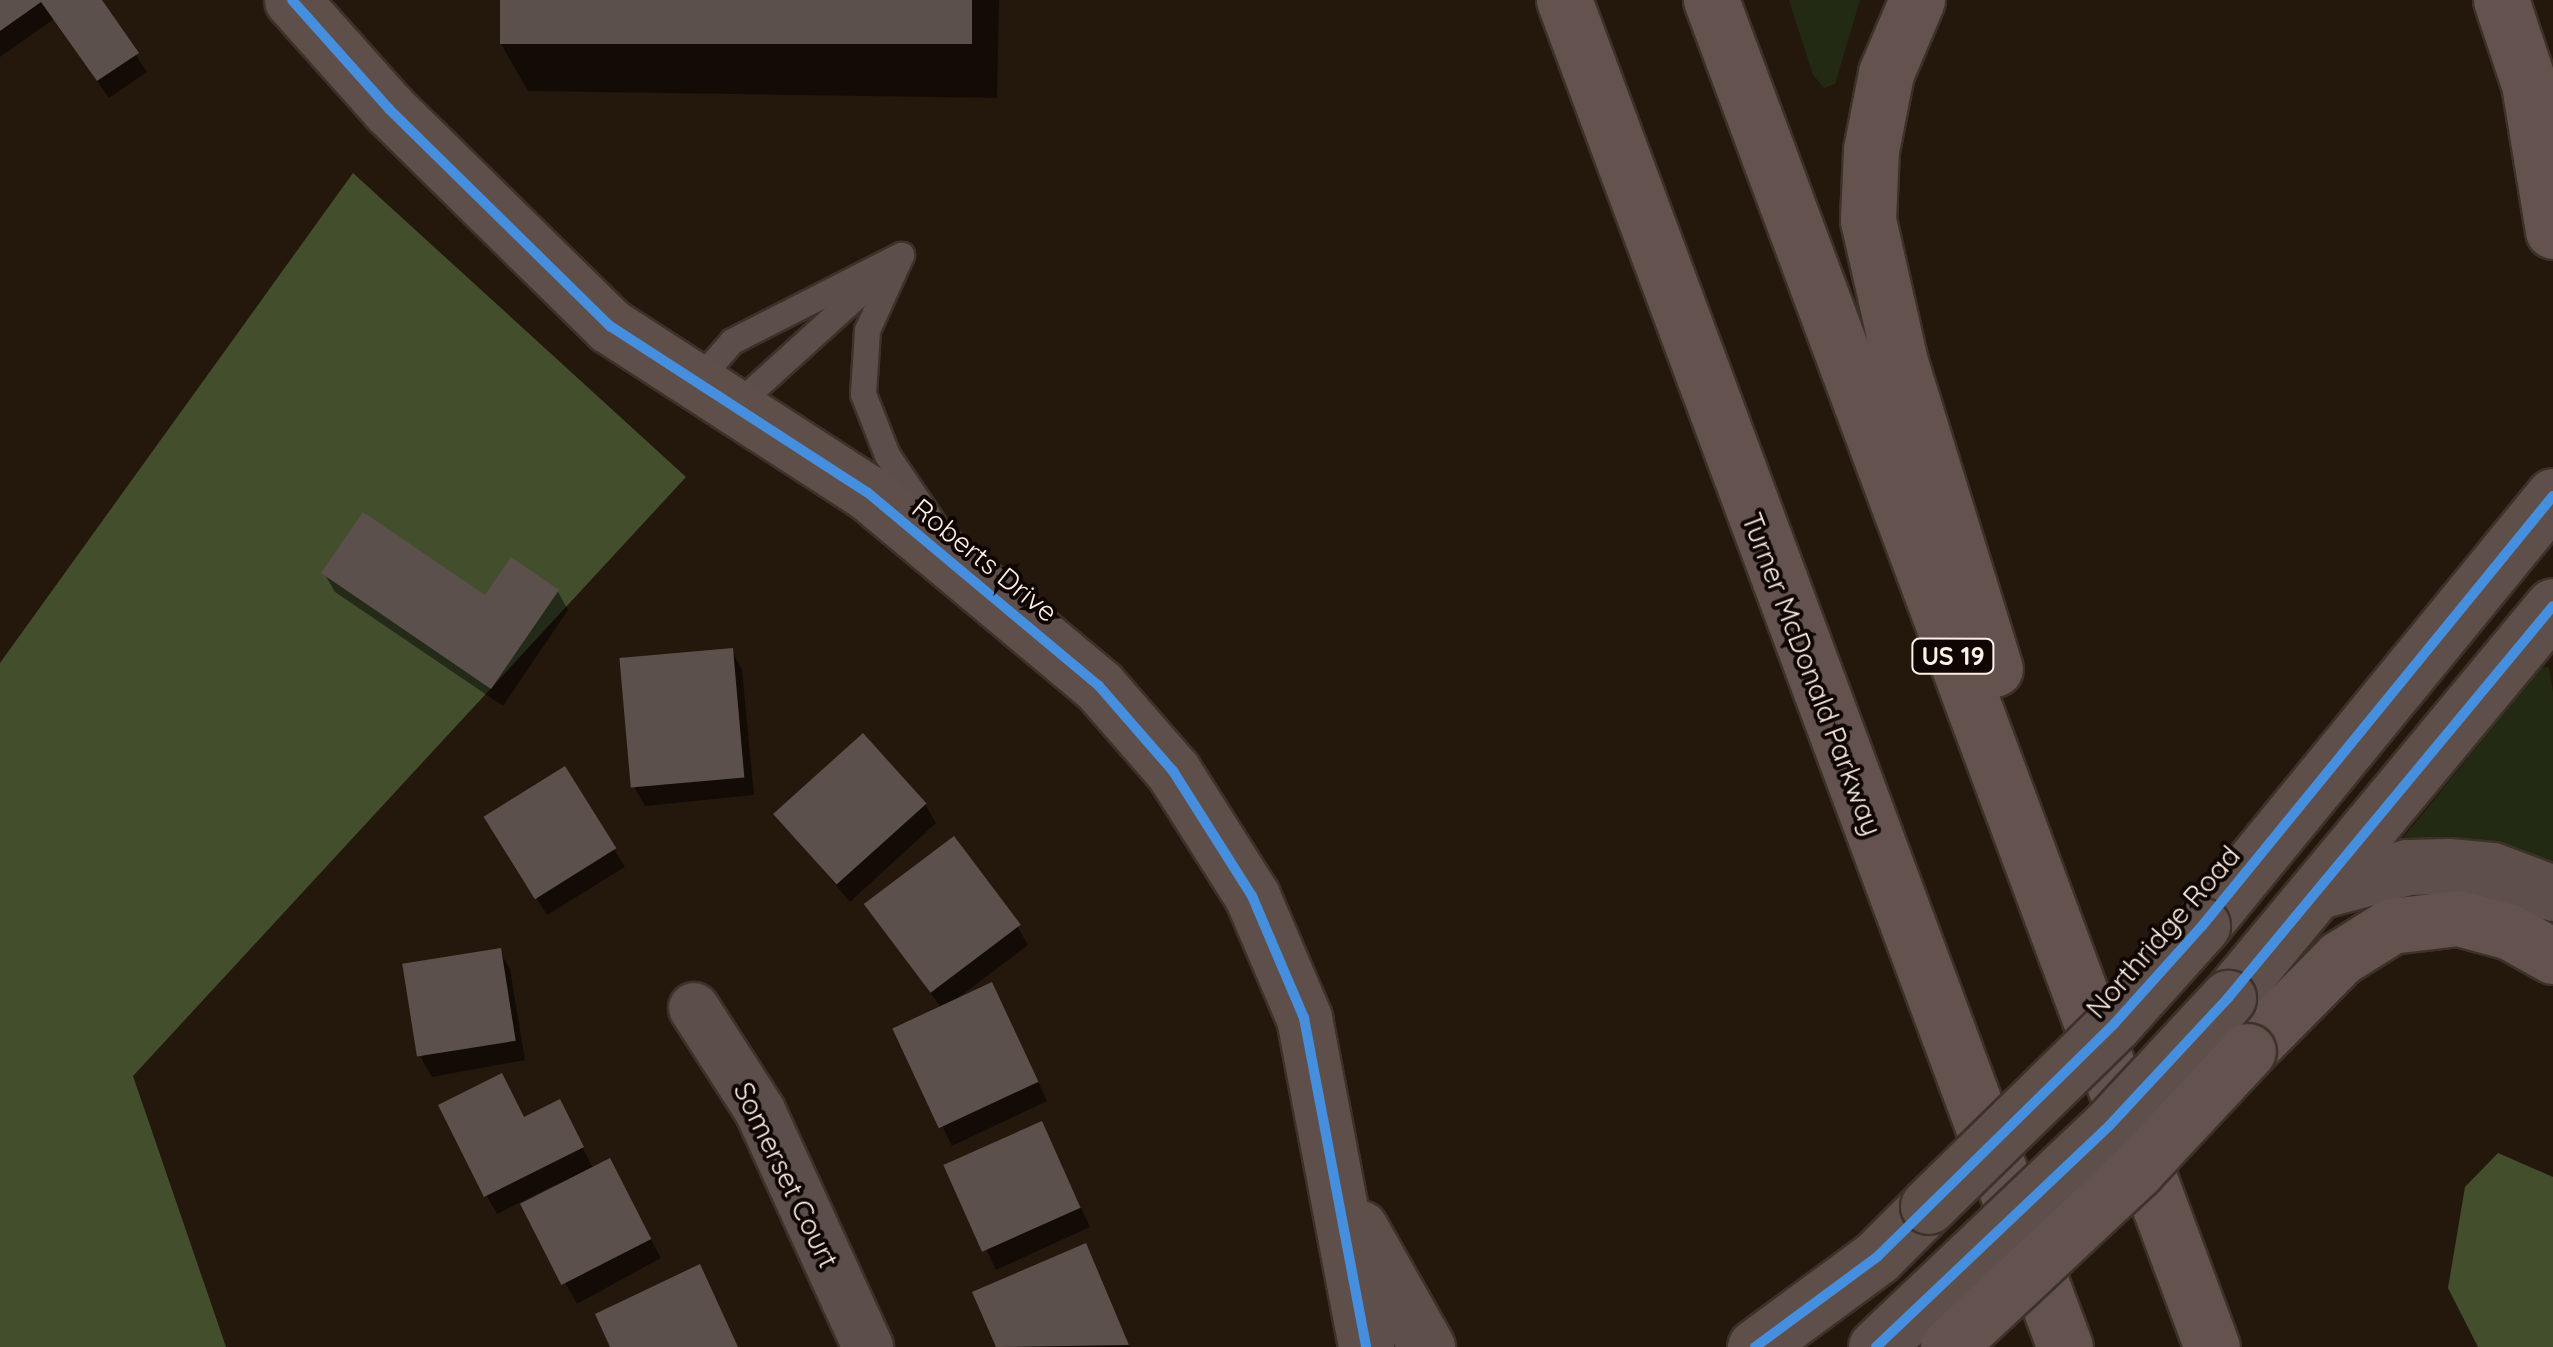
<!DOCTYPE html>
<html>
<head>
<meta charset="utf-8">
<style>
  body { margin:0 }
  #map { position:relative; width:2553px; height:1347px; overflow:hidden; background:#24180d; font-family:Quicksand,sans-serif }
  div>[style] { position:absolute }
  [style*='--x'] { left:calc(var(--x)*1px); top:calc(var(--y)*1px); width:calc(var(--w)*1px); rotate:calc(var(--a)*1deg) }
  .green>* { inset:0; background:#232a13 }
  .forest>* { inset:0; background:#434f2c }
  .shadow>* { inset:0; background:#0007 }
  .building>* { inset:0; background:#5c504d; transform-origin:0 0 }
  .roads { filter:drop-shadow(2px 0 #3c3229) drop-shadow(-2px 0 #3c3229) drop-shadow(0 2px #3c3229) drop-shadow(0 -2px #3c3229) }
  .lane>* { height:25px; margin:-12.5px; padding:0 12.5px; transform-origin:12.5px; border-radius:12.5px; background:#5b4e4b }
  .street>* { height:50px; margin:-25px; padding:0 25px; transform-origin:25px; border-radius:25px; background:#5b4e4b }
  .secondary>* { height:55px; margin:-27.5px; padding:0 27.5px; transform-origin:27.5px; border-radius:27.5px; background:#5f4f4b }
  .highway>* { height:55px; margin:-27.5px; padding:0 27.5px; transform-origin:27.5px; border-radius:27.5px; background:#64524e }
  .bridges { filter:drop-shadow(2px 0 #3c3229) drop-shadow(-2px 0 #3c3229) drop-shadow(0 2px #3c3229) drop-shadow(0 -2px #3c3229) }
  .secondary-bridge>* { height:55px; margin:-27.5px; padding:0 27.5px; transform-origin:27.5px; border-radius:27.5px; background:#5f4f4b }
  .highway-bridge>* { height:55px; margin:-27.5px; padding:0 27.5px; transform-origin:27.5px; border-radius:27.5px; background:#64524e }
  .cycleway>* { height:10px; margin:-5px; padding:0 5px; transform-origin:5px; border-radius:5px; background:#468fdf }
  span { translate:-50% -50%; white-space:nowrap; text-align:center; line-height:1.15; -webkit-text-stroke:8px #0f0601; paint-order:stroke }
  .shield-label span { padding:2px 8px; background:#0f0601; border:2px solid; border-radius:8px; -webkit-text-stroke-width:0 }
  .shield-label { font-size:25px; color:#fdf0e6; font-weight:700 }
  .street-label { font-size:28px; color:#fdf0e6 }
</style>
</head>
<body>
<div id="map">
  <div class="green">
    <i style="clip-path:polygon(1789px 0,1860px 0,1835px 84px,1824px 88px,1813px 75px)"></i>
    <i style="clip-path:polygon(2542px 667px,2549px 668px,2553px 692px,2553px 870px,2405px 848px,2403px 838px)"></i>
  </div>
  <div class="forest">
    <i style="clip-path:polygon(353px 173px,686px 477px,133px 1076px,226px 1347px,0 1347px,0 663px)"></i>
    <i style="clip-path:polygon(2498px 1153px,2553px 1177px,2553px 1347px,2478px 1347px,2448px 1288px,2465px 1187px)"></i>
  </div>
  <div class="shadow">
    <i style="clip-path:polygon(0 0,99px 0,147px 72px,109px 98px,54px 19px,0 57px)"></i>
    <i style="clip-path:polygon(502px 0,999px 0,997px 98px,528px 91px,501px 44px)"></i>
    <i style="clip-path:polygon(324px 573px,485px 599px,558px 592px,568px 610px,503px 706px,335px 592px)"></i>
    <i style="clip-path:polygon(732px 651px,742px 670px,754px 795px,645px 806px,634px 787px)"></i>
    <i style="clip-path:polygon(925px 804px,936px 823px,850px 902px,777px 815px)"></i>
    <i style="clip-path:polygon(498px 836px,614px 849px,625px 867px,547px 915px)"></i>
    <i style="clip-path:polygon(867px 904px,1018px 927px,1028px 945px,954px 1001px,1002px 1004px,1047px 1101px,952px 1146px,896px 1031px,942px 1009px)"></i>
    <i style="clip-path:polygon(500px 951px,510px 969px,525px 1060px,432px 1077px,421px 1058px)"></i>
    <i style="clip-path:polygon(524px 1120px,569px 1121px,594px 1170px,619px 1180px,661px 1258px,577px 1304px,524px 1207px,561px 1182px,497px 1214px,486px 1195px)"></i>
    <i style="clip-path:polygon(1051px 1143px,1090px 1227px,996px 1270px,947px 1167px)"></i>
    <i style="clip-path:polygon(1085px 1246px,1130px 1347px,998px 1347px,976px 1293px)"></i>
  </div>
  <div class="building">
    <i style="clip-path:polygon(0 0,102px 0,139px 53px,97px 81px,41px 2px,0 31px)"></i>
    <i style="left:500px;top:0;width:472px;height:44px"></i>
    <i style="clip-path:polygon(363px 512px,485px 595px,511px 557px,559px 590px,491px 689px,321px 573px)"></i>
    <i style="left:733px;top:648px;width:130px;height:114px;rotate:85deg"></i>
    <i style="left:863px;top:733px;width:95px;height:121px;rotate:48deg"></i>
    <i style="left:565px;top:766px;width:97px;height:96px;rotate:58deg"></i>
    <i style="left:954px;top:836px;width:111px;height:113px;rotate:53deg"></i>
    <i style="left:501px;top:948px;width:94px;height:100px;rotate:81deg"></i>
    <i style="left:992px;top:982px;width:110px;height:110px;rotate:65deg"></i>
    <i style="clip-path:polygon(502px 1073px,524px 1117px,560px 1099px,584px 1147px,484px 1197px,438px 1105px)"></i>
    <i style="left:1042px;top:1121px;width:95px;height:108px;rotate:66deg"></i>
    <i style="left:610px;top:1158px;width:91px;height:101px;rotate:63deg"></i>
    <i style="clip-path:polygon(1086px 1243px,1129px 1345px,996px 1347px,972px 1292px)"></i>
    <i style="clip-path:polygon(700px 1264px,738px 1347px,610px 1347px,595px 1314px)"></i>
  </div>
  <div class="roads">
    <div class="lane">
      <i style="--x:901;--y:255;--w:82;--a:114.4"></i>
      <i style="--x:867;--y:330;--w:64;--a:93.6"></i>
      <i style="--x:863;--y:394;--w:66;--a:68.5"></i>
      <i style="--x:887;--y:455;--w:82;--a:55.9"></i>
      <i style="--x:697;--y:381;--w:53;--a:-48.8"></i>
      <i style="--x:732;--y:341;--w:190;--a:-27"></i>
      <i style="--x:735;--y:406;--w:189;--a:-42.2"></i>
    </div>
    <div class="street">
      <i style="--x:694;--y:1008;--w:122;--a:57.3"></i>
      <i style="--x:760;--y:1111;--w:260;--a:65.4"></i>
    </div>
    <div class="secondary">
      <i style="--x:292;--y:0;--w:146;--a:48.3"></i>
      <i style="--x:389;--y:109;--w:310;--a:44.5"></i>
      <i style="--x:610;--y:326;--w:306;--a:32.9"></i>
      <i style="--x:867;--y:492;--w:302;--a:39.9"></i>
      <i style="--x:1099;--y:686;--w:113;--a:49"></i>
      <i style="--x:1173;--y:771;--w:148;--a:57.7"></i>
      <i style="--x:1252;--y:896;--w:133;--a:66.9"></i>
      <i style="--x:1304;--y:1018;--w:335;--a:79.3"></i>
      <i style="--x:2322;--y:890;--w:88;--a:-15.1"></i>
      <i style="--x:2407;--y:867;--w:41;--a:-1.4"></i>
      <i style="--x:2448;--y:866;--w:44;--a:5.2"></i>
      <i style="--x:2492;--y:870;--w:65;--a:20.7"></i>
      <i style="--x:2202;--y:926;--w:555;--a:-50.78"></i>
      <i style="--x:2228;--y:998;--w:509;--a:-50.34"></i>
      <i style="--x:1360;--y:1228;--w:137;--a:60.6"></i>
      <i style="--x:1755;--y:1347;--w:152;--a:-36.4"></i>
      <i style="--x:1877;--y:1257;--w:72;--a:-45"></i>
    </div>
    <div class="highway">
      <i style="--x:1564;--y:0;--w:1437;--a:69.6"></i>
      <i style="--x:1711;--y:0;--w:1437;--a:69.6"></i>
      <i style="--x:1917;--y:0;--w:79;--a:113"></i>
      <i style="--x:1886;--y:73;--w:78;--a:101"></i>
      <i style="--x:1871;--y:150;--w:70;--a:92.5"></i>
      <i style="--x:1868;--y:220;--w:146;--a:77.3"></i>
      <i style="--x:1900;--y:362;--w:321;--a:72.8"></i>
      <i style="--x:2501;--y:0;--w:89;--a:71.6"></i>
      <i style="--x:2529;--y:84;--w:149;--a:80.7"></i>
      <i style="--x:2248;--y:1051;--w:131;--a:-45.3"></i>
      <i style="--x:2340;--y:958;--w:60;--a:-32.1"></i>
      <i style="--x:2391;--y:926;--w:67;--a:-6.8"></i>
      <i style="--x:2458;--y:918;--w:54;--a:15.1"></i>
      <i style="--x:2510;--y:932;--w:49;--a:29.2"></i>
    </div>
  </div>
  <div class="bridges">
    <div class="secondary-bridge">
      <i style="--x:1928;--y:1206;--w:260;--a:-44.4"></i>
      <i style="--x:2114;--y:1024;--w:132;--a:-48.1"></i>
      <i style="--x:1876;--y:1347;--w:321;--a:-43.5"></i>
      <i style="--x:2109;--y:1126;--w:175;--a:-47.1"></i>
    </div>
    <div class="highway-bridge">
      <i style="--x:1948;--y:1347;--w:258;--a:-43.1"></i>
      <i style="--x:2136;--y:1171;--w:164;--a:-47"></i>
    </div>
  </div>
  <div class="cycleway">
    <i style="--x:292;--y:0;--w:146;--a:48.3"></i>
    <i style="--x:389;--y:109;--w:310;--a:44.5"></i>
    <i style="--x:610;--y:326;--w:306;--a:32.9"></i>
    <i style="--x:867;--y:492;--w:302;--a:39.9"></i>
    <i style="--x:1099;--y:686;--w:113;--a:49"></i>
    <i style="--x:1173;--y:771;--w:148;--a:57.7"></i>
    <i style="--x:1252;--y:896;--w:133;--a:66.9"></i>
    <i style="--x:1304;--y:1018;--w:335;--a:79.3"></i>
    <i style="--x:1755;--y:1347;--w:152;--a:-36.4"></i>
    <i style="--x:1877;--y:1257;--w:332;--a:-44.5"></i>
    <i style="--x:2114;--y:1024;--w:132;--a:-48.1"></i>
    <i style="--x:2202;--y:926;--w:555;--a:-50.78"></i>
    <i style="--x:1876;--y:1347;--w:321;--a:-43.5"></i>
    <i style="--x:2109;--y:1126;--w:175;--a:-47.1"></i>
    <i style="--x:2228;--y:998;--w:509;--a:-50.34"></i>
  </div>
  <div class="shield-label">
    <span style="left:1953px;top:656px">US 19</span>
  </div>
  <div class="street-label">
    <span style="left:985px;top:560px;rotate:39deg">Roberts Drive</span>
    <span style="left:1812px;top:674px;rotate:69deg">Turner McDonald Parkway</span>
    <span style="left:2163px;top:932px;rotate:-49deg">Northridge Road</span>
    <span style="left:786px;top:1175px;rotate:64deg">Somerset Court</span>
  </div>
</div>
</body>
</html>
